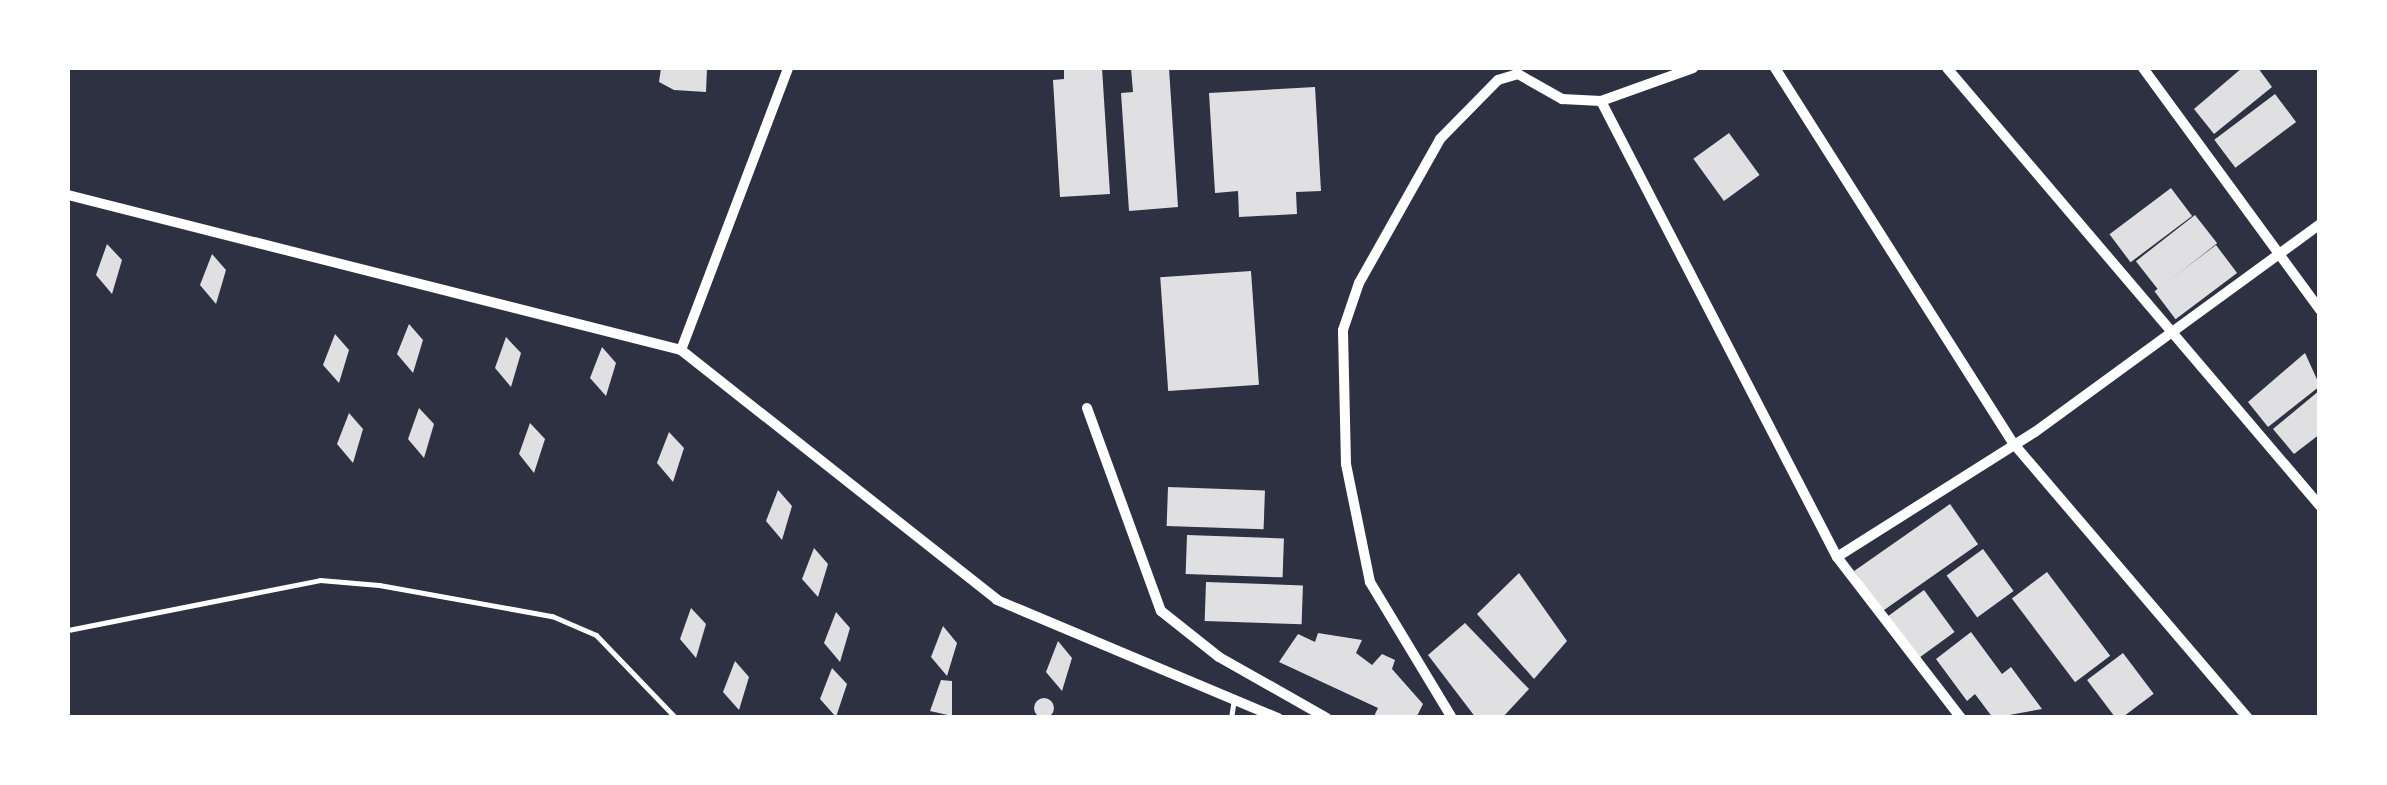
<!DOCTYPE html>
<html>
<head>
<meta charset="utf-8">
<style>
  body { margin:0 }
  #map { position:relative; width:2387px; height:785px; overflow:hidden; background:#2d3142; font-family:"Titillium Web",sans-serif }
  div>[style] { position:absolute }
  [style*='--x'] { left:calc(var(--x)*1px); top:calc(var(--y)*1px); width:calc(var(--w)*1px); rotate:calc(var(--a)*1deg) }
  .building>* { inset:0; background:#e0e0e3; transform-origin:0 0 }
  .round { border-radius:50% }
  .service>* { height:5px; margin:-2.5px; padding:0 2.5px; transform-origin:2.5px; border-radius:2.5px; background:#fff }
  .minor>* { height:10px; margin:-5px; padding:0 5px; transform-origin:5px; border-radius:5px; background:#fff }
  span { translate:-50% -50%; white-space:nowrap; text-align:center; line-height:1.15; -webkit-text-stroke:8px #fff; paint-order:stroke }
  .frame { position:absolute; inset:0; border:70px solid #fff; pointer-events:none }
</style>
</head>
<body>
<div id="map">
  <div class="building">
    <i style="clip-path:polygon(661px 68px,707px 68px,706px 92px,674px 90px,659px 82px)"></i>
    <i style="clip-path:polygon(1064px 68px,1102px 68px,1110px 194px,1060px 197px,1053px 80px,1064px 79px)"></i>
    <i style="clip-path:polygon(1131px 68px,1169px 68px,1178px 207px,1129px 211px,1121px 93px,1133px 92px)"></i>
    <i style="clip-path:polygon(2242px 68px,2258px 68px,2272px 87px,2214px 134px,2194px 109px)"></i>
    <i style="clip-path:polygon(1315px 87px,1321px 191px,1296px 192px,1297px 214px,1239px 217px,1238px 191px,1215px 193px,1209px 93px)"></i>
    <i style="left:2275px;top:94px;width:35px;height:76px;rotate:53deg"></i>
    <i style="left:1729px;top:133px;width:52px;height:44px;rotate:54deg"></i>
    <i style="left:2171px;top:188px;width:35px;height:77px;rotate:53deg"></i>
    <i style="left:2195px;top:215px;width:36px;height:75px;rotate:52deg"></i>
    <i style="clip-path:polygon(107px 244px,122px 260px,112px 294px,96px 275px)"></i>
    <i style="left:2216px;top:245px;width:35px;height:77px;rotate:53deg"></i>
    <i style="clip-path:polygon(212px 254px,226px 270px,216px 304px,200px 285px)"></i>
    <i style="left:1251px;top:271px;width:114px;height:91px;rotate:86deg"></i>
    <i style="clip-path:polygon(409px 324px,423px 340px,413px 373px,397px 354px)"></i>
    <i style="clip-path:polygon(335px 334px,349px 350px,339px 383px,323px 365px)"></i>
    <i style="clip-path:polygon(506px 337px,521px 353px,511px 387px,495px 368px)"></i>
    <i style="clip-path:polygon(602px 347px,616px 363px,606px 396px,590px 378px)"></i>
    <i style="clip-path:polygon(2305px 353px,2320px 386px,2268px 427px,2248px 402px)"></i>
    <i style="clip-path:polygon(2320px 390px,2320px 434px,2294px 454px,2273px 429px)"></i>
    <i style="clip-path:polygon(419px 408px,434px 424px,424px 458px,408px 439px)"></i>
    <i style="clip-path:polygon(349px 413px,363px 429px,353px 463px,337px 444px)"></i>
    <i style="clip-path:polygon(530px 423px,545px 439px,534px 473px,519px 454px)"></i>
    <i style="clip-path:polygon(669px 432px,684px 448px,673px 482px,657px 463px)"></i>
    <i style="left:1168px;top:487px;width:97px;height:39px;rotate:2deg"></i>
    <i style="clip-path:polygon(778px 490px,792px 506px,782px 540px,766px 521px)"></i>
    <i style="left:1950px;top:504px;width:49px;height:117px;rotate:55deg"></i>
    <i style="left:1187px;top:535px;width:97px;height:39px;rotate:2deg"></i>
    <i style="clip-path:polygon(814px 548px,828px 564px,818px 597px,802px 579px)"></i>
    <i style="left:1983px;top:549px;width:52px;height:45px;rotate:54deg"></i>
    <i style="left:2047px;top:572px;width:105px;height:44px;rotate:53deg"></i>
    <i style="clip-path:polygon(1519px 573px,1567px 641px,1534px 679px,1477px 614px)"></i>
    <i style="left:1206px;top:582px;width:97px;height:39px;rotate:2deg"></i>
    <i style="left:1924px;top:590px;width:52px;height:45px;rotate:54deg"></i>
    <i style="clip-path:polygon(691px 608px,706px 624px,696px 658px,680px 639px)"></i>
    <i style="clip-path:polygon(836px 612px,850px 628px,840px 662px,824px 643px)"></i>
    <i style="clip-path:polygon(1465px 623px,1529px 689px,1502px 718px,1476px 718px,1428px 655px)"></i>
    <i style="clip-path:polygon(943px 626px,957px 643px,947px 676px,931px 657px)"></i>
    <i style="clip-path:polygon(1971px 632px,2002px 674px,2011px 667px,2042px 709px,1993px 718px,1975px 694px,1967px 701px,1936px 659px)"></i>
    <i style="clip-path:polygon(1318px 633px,1362px 640px,1356px 653px,1372px 665px,1382px 654px,1395px 660px,1392px 669px,1423px 704px,1416px 718px,1373px 718px,1378px 708px,1279px 662px,1298px 634px,1315px 642px)"></i>
    <i style="clip-path:polygon(1058px 641px,1072px 658px,1062px 691px,1046px 672px)"></i>
    <i style="left:2123px;top:653px;width:51px;height:45px;rotate:53deg"></i>
    <i style="clip-path:polygon(735px 661px,749px 677px,739px 710px,723px 692px)"></i>
    <i style="clip-path:polygon(832px 668px,847px 684px,836px 717px,820px 699px)"></i>
    <i style="clip-path:polygon(941px 680px,952px 681px,952px 716px,930px 711px)"></i>
    <i class="round" style="left:1034px;top:698px;width:20px;height:20px"></i>
  </div>
  <div class="service">
    <i style="--x:68;--y:630;--w:257;--a:-11.2"></i>
    <i style="--x:320;--y:580;--w:59;--a:4.8"></i>
    <i style="--x:379;--y:585;--w:176;--a:10.2"></i>
    <i style="--x:552;--y:616;--w:48;--a:23.4"></i>
    <i style="--x:596;--y:635;--w:115;--a:46.1"></i>
    <i style="--x:1231;--y:718;--w:20;--a:-81"></i>
  </div>
  <div class="minor">
    <i style="--x:1775;--y:68;--w:444;--a:57.6"></i>
    <i style="--x:2013;--y:443;--w:362;--a:49.5"></i>
    <i style="--x:1947;--y:68;--w:575;--a:49.58"></i>
    <i style="--x:2143;--y:68;--w:300;--a:53.8"></i>
    <i style="--x:1601;--y:101;--w:513;--a:62.64"></i>
    <i style="--x:1837;--y:557;--w:203;--a:52.4"></i>
    <i style="--x:68;--y:195;--w:632;--a:14.19"></i>
    <i style="--x:681;--y:350;--w:403;--a:38.3"></i>
    <i style="--x:997;--y:600;--w:305;--a:22.8"></i>
    <i style="--x:681;--y:350;--w:302;--a:-69.2"></i>
    <i style="--x:1087;--y:408;--w:216;--a:70"></i>
    <i style="--x:1161;--y:611;--w:74;--a:38.4"></i>
    <i style="--x:1219;--y:657;--w:124;--a:29.5"></i>
    <i style="--x:1837;--y:557;--w:234;--a:-32.3"></i>
    <i style="--x:2035;--y:432;--w:353;--a:-36.1"></i>
    <i style="--x:1452;--y:718;--w:159;--a:-121.1"></i>
    <i style="--x:1370;--y:582;--w:120;--a:-101.5"></i>
    <i style="--x:1346;--y:464;--w:134;--a:-91.3"></i>
    <i style="--x:1343;--y:330;--w:50;--a:-71.2"></i>
    <i style="--x:1359;--y:283;--w:165;--a:-60.6"></i>
    <i style="--x:1440;--y:139;--w:83;--a:-45.5"></i>
    <i style="--x:1498;--y:80;--w:21;--a:-17"></i>
    <i style="--x:1518;--y:74;--w:51;--a:29.6"></i>
    <i style="--x:1562;--y:99;--w:39;--a:3"></i>
    <i style="--x:1601;--y:101;--w:98;--a:-19.7"></i>
  </div>
  <div class="frame"></div>
</div>
</body>
</html>
